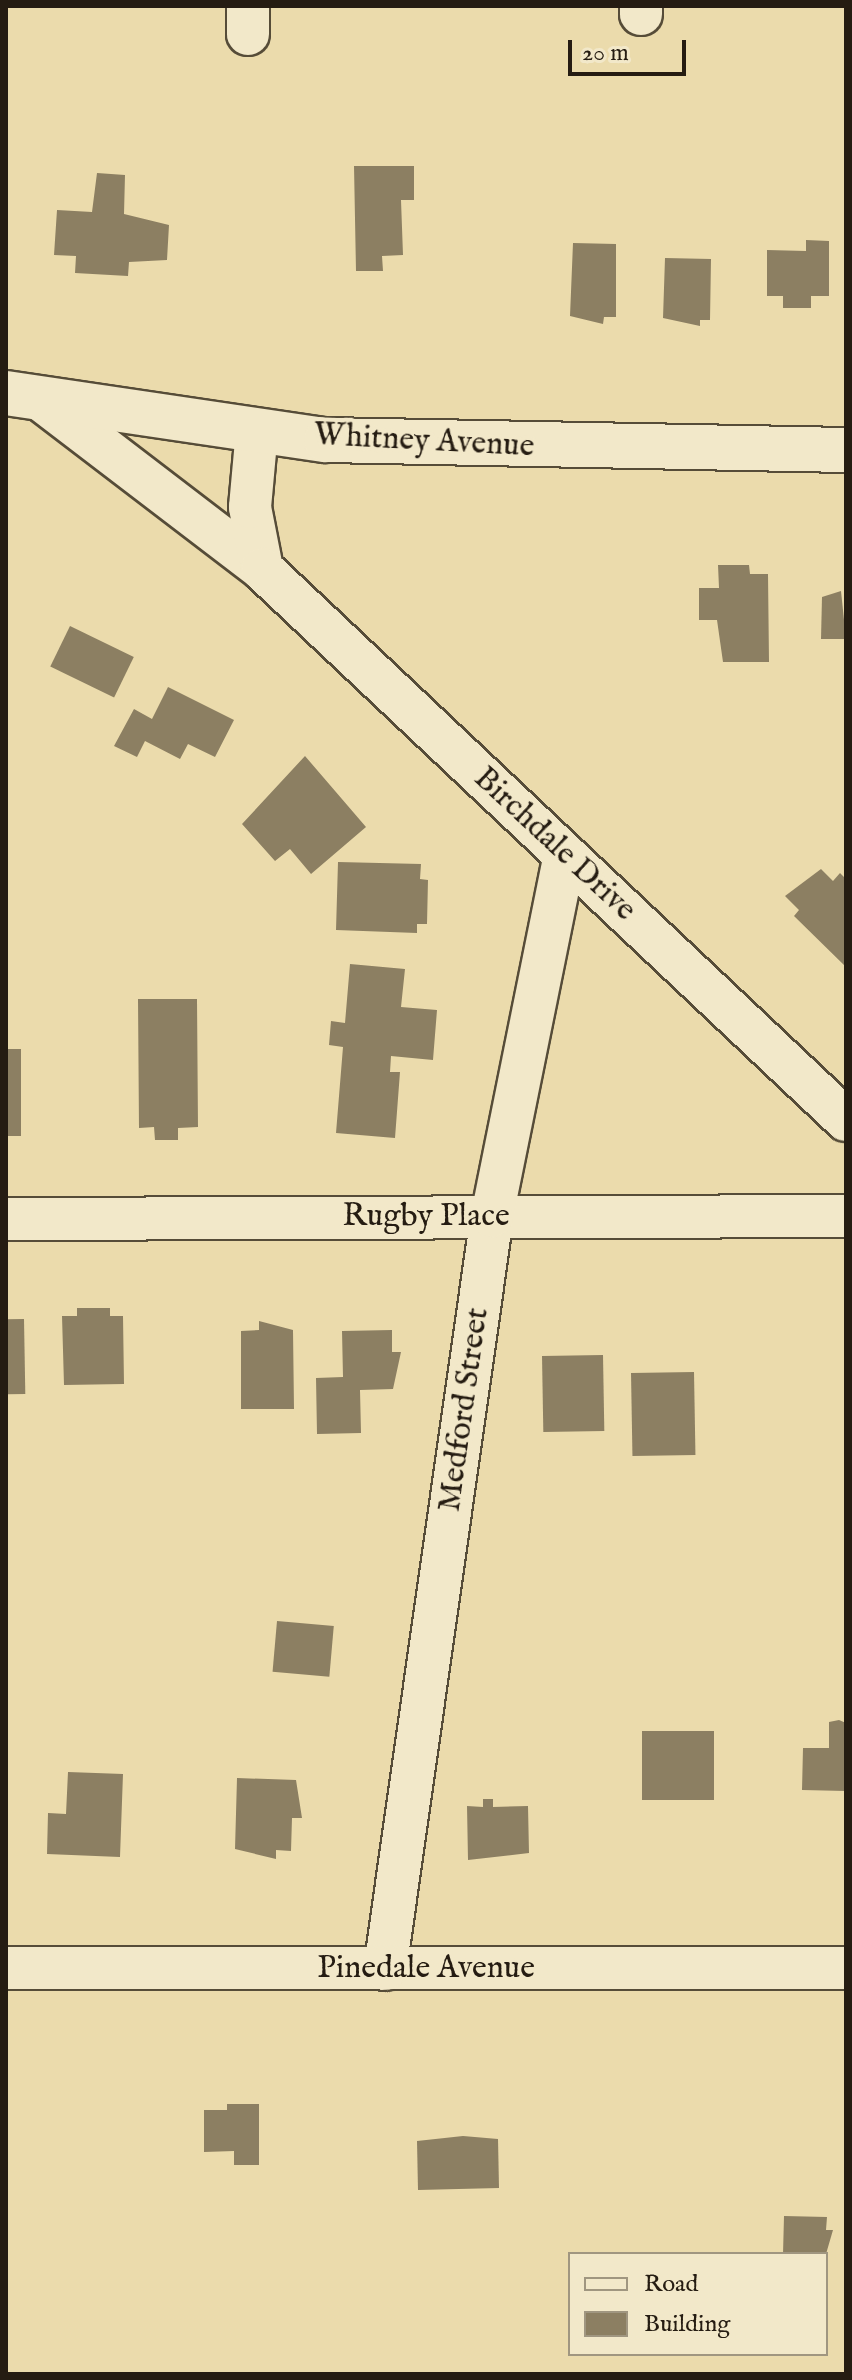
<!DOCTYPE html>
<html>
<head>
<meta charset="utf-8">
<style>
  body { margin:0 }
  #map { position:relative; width:852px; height:2380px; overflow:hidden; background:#ebdbac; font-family:"IM FELL English",serif }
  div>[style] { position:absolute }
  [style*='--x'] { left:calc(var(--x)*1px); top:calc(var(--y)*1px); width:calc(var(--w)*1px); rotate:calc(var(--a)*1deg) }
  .building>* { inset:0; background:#8c7f62; transform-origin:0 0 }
  .roads { filter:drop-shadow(2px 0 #564c38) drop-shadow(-2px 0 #564c38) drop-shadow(0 2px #564c38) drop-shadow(0 -2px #564c38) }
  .street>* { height:42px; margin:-21px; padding:0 21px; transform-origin:21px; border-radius:21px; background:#f2e8c9 }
  .secondary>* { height:44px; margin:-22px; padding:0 22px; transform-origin:22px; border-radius:22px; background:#f2e8c9 }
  span { translate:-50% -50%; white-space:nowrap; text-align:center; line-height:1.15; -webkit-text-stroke:8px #f2e8c9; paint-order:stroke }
  .street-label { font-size:32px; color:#251c12 }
  .frame { position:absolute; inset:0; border:8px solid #251c12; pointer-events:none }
  .legend { position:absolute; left:568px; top:2252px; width:260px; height:104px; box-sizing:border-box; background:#f2e8c9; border:2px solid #a09680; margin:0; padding:10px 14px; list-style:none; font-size:24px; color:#251c12 }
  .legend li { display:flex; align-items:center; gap:16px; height:40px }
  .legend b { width:40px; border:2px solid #a09680 }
  .scale { position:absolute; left:568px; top:40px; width:118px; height:36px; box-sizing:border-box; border:4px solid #251c12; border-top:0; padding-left:10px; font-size:24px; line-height:28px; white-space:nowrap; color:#251c12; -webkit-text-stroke:6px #f2e8c9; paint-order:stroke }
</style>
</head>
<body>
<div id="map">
  <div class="building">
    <i style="clip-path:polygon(354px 166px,414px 166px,414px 200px,401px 200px,403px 255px,382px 256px,383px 271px,356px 271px)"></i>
    <i style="clip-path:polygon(97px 173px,125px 175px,124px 214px,169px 225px,167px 260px,129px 262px,128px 276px,75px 273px,76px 256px,54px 255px,57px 210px,92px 212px)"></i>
    <i style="clip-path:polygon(806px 240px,829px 241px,829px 296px,811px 296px,811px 308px,783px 308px,783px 296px,767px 296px,767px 250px,806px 251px)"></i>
    <i style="clip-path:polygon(573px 243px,616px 244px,616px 317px,604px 317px,603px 324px,570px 316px)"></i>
    <i style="clip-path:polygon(665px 258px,711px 259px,710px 320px,700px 320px,700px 326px,663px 318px)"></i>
    <i style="clip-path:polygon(718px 565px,749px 565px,750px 574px,768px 574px,769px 662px,723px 662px,717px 620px,699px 620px,699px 588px,719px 588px)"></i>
    <i style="clip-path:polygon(841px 591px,846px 639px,821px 639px,822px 597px)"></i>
    <i style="left:70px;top:626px;width:71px;height:45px;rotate:26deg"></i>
    <i style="clip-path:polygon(168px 687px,234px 720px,215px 757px,188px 744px,180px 759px,145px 741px,137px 757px,114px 746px,134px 709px,152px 719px)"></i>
    <i style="clip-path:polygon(305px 756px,366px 827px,311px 874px,290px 849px,275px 861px,242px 824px)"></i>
    <i style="clip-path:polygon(338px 862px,421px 864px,420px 879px,428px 880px,427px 924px,417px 924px,417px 933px,336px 930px)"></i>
    <i style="clip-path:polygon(821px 869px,833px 881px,840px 873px,846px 879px,846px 967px,794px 916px,799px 910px,785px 896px)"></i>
    <i style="clip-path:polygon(350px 964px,405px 969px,401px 1007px,437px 1010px,433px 1060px,391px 1056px,390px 1072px,400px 1072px,395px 1138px,336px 1133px,343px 1047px,329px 1045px,331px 1021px,345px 1023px)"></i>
    <i style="clip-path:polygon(138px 999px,197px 999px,198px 1127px,178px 1128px,178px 1140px,155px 1140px,154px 1127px,139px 1128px)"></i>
    <i style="left:6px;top:1049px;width:15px;height:87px"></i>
    <i style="clip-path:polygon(77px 1308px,110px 1308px,110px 1316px,123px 1316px,124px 1384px,64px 1385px,62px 1316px,77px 1316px)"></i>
    <i style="left:24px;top:1319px;width:75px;height:18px;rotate:89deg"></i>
    <i style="clip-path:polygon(259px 1321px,293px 1330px,294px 1409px,241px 1409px,241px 1331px,259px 1330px)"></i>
    <i style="clip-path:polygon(392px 1330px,392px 1352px,401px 1352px,393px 1389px,360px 1390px,361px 1433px,317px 1434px,316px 1378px,343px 1377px,342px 1331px)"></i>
    <i style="left:603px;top:1355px;width:76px;height:61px;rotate:89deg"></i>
    <i style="left:694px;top:1372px;width:83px;height:63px;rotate:89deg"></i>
    <i style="left:277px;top:1621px;width:57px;height:51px;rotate:5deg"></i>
    <i style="clip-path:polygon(839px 1720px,846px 1723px,846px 1791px,802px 1790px,803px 1748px,829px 1748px,829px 1722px)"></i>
    <i style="left:642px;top:1731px;width:72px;height:69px"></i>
    <i style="clip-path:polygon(68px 1772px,123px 1774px,120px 1857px,47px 1854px,48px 1813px,66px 1814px)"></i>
    <i style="clip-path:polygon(237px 1778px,296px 1780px,302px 1818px,292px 1818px,291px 1851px,276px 1850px,276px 1859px,235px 1849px)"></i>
    <i style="clip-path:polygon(483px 1799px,493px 1799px,493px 1807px,528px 1806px,529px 1853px,468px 1860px,467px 1806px,483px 1807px)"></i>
    <i style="clip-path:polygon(227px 2104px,259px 2104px,259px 2165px,234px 2165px,234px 2151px,204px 2152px,204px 2110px,227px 2110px)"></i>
    <i style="clip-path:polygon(463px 2136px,498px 2139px,499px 2188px,418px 2190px,417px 2141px)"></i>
    <i style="clip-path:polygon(784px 2216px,827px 2217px,826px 2230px,833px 2230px,826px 2254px,783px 2254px)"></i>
  </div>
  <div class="roads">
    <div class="street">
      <i style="--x:248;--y:6;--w:28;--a:90"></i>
      <i style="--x:641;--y:6;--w:8;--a:90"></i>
      <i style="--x:40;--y:399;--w:280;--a:37.4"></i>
      <i style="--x:262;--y:569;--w:63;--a:-101"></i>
      <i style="--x:250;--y:507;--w:77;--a:-84.8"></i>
      <i style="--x:262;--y:569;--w:803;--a:43.33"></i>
      <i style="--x:6;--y:1219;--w:840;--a:-0.2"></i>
      <i style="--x:6;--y:1968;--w:840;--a:0"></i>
      <i style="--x:385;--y:1969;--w:761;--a:-81.91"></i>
      <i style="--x:492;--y:1216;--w:368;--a:-78.6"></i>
    </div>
    <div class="secondary">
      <i style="--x:6;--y:393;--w:323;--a:8.4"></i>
      <i style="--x:326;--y:440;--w:520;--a:1.1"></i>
    </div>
  </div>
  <div class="street-label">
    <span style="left:424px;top:442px;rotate:3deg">Whitney Avenue</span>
    <span style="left:554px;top:845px;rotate:43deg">Birchdale Drive</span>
    <span style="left:426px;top:1217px">Rugby Place</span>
    <span style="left:465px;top:1410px;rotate:-82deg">Medford Street</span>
    <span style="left:426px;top:1969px">Pinedale Avenue</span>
  </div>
  <div class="frame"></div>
  <ul class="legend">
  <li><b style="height:10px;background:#f2e8c9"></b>Road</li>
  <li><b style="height:22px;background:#8c7f62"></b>Building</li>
  </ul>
  <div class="scale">20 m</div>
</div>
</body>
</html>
